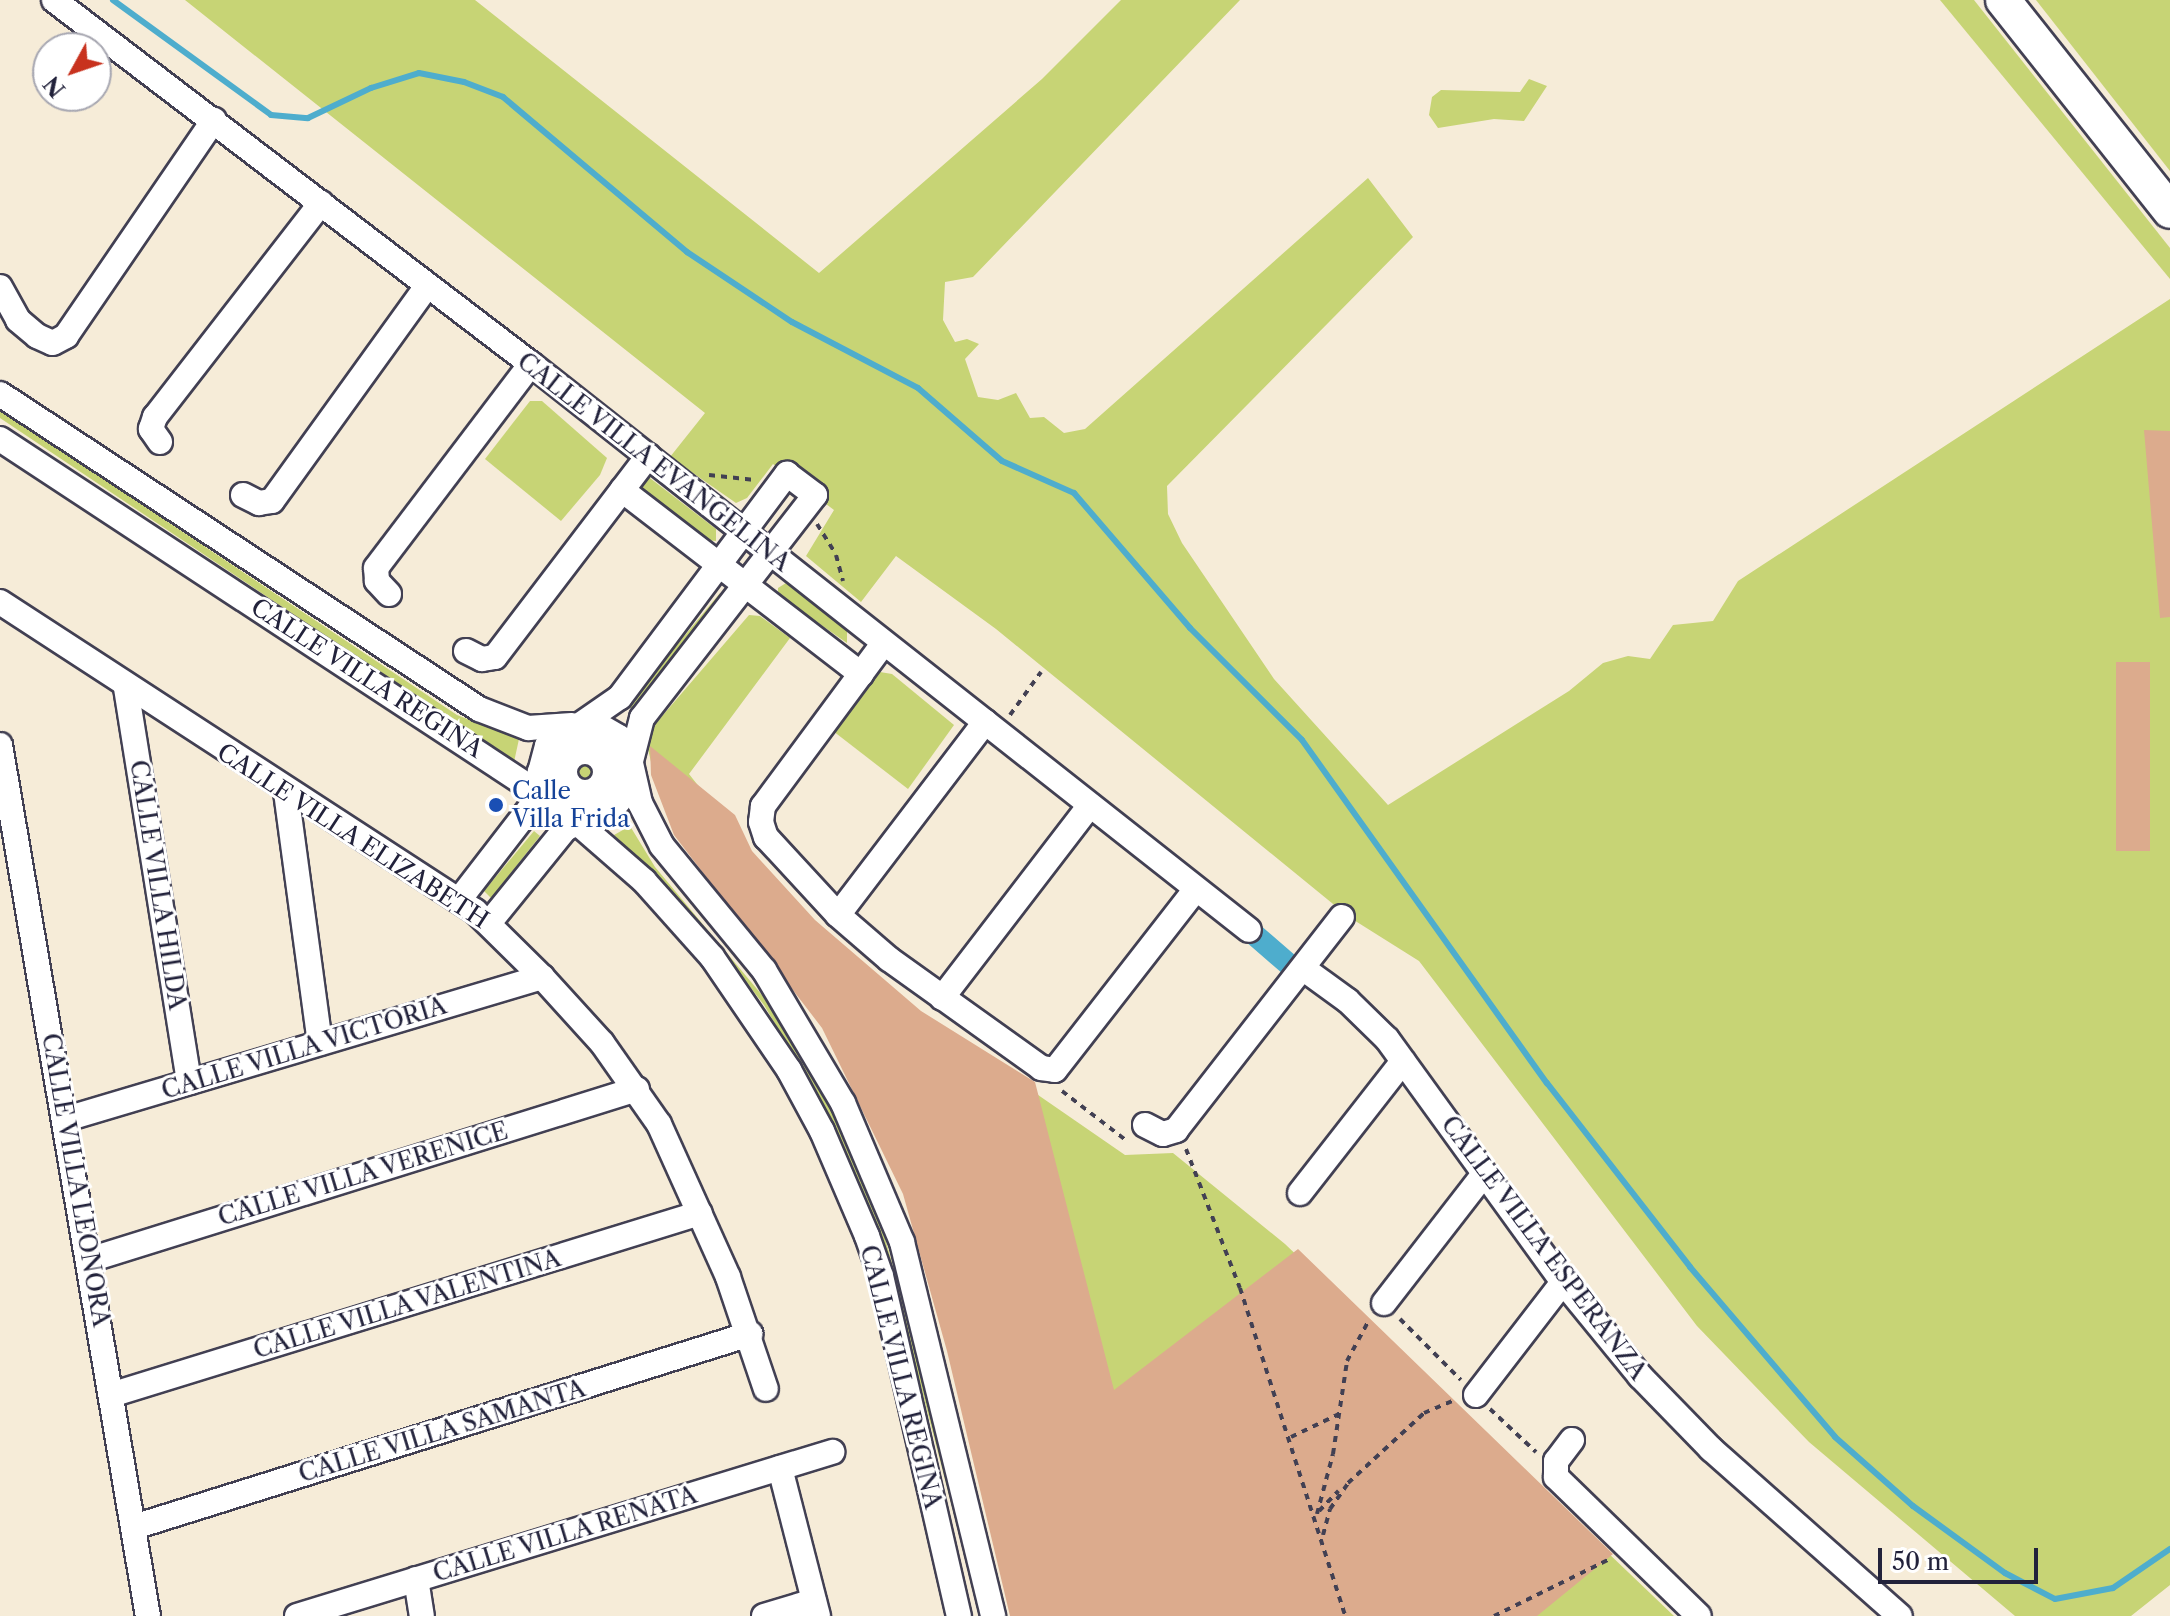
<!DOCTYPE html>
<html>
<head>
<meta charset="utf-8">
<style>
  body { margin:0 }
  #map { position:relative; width:2170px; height:1616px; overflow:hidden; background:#f6ecd8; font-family:"Libre Caslon Text",serif }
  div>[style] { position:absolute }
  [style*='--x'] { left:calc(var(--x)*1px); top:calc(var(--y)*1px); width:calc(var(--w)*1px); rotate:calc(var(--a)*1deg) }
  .green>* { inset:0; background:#c7d475 }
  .round { border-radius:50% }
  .stream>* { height:6px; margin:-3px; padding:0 3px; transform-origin:3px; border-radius:3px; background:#4eadcd }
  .canal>* { height:22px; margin:-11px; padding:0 11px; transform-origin:11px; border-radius:11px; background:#4eadcd }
  .building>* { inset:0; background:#dcab8d; transform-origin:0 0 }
  .path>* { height:4px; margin-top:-2px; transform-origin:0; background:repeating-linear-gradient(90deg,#424053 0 6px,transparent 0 12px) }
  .roads { filter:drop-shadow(2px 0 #424053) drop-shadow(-2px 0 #424053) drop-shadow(0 2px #424053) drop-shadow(0 -2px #424053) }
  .pedestrian>* { height:18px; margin:-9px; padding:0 9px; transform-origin:9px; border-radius:9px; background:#fff }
  .pedestrian>.ring { margin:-9px; padding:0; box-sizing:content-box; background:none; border:18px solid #fff; border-radius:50% }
  .minor>* { height:24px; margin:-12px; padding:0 12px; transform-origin:12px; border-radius:12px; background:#fff }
  .secondary>* { height:34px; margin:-17px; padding:0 17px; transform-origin:17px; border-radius:17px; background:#fff }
  .dots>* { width:22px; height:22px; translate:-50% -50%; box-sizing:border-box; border:4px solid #fff; border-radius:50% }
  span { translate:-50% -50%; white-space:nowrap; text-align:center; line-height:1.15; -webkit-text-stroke:6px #fff; paint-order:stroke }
  .street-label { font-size:24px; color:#22223b }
  .transit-label { font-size:24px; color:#164399 }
  .left { translate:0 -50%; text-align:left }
  .north { position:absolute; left:32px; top:32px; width:80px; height:80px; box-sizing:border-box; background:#fff; border:2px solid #a7a7b1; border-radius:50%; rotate:230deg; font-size:22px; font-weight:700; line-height:32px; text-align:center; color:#22223b }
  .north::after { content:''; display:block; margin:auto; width:28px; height:36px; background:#c8321e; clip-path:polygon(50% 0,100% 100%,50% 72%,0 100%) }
  .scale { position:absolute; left:1878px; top:1548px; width:160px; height:36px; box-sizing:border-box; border:4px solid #22223b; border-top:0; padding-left:10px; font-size:24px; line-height:28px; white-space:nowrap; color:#22223b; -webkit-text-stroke:6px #fff; paint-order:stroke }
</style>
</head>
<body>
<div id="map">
  <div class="green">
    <i style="clip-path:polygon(185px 0,475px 0,819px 273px,1042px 79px,1121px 0,1240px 0,973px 277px,945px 282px,943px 320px,955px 342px,967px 339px,979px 344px,965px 359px,978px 397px,998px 400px,1016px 393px,1030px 418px,1044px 417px,1064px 433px,1085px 429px,1368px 178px,1413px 237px,1167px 486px,1168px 514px,1182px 543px,1274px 679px,1388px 805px,1569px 691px,1603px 663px,1628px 656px,1650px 659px,1673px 625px,1713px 621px,1738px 581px,2170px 299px,2170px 1585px,2131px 1616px,2015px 1616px,1809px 1442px,1697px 1326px,1419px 961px,1349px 917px,996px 629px,896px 556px,861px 602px,806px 556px,834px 510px,773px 464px,747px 498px,736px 503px,670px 457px,705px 413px)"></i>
    <i style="clip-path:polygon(1940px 0,1974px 0,2170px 248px,2170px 279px)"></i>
    <i style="clip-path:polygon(2036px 0,2170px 0,2170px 171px)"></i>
    <i style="clip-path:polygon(1529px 79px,1547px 86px,1524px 121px,1494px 119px,1438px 128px,1429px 115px,1432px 97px,1441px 90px,1520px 92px)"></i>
    <i style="clip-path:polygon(530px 401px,542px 401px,607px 458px,600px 475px,561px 521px,485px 459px)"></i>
    <i style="clip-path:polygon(0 410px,457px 715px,519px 739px,514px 762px,0 418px)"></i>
    <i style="clip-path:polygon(646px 475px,716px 529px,716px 541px,706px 540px,638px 487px)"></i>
    <i style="clip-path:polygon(786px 583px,847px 630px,847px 643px,778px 595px,778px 588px)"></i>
    <i style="clip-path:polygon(720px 593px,725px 596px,633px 710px,627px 705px)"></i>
    <i style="clip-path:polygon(749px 615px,760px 616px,790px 638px,689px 774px,778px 887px,905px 1003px,1125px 1155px,1173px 1153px,1285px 1244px,1674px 1616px,1014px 1616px,916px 1217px,828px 1030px,653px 770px,647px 745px,651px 729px)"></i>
    <i style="clip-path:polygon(880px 672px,892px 674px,954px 725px,908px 789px,833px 731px)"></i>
    <i class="round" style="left:552px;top:739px;width:64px;height:64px"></i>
    <i style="clip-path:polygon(630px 826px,655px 867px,767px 1001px,837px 1115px,879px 1218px,898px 1283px,980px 1616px,894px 1282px,870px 1207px,835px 1126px,764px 1005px,699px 921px,614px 835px)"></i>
    <i style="clip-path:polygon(534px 831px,540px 836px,491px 898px,484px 891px)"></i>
  </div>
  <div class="stream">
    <i style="--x:113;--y:0;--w:195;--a:36"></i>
    <i style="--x:271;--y:115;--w:37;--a:5"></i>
    <i style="--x:308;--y:118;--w:70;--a:-25.5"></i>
    <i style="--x:371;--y:88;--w:50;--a:-17.4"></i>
    <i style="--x:419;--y:73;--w:46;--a:11.3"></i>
    <i style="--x:464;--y:82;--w:42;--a:21"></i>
    <i style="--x:503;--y:97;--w:241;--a:40.1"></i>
    <i style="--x:687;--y:252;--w:126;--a:33.7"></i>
    <i style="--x:792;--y:322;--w:142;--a:27.6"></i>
    <i style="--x:918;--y:388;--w:111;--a:41"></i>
    <i style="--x:1002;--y:461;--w:79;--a:24"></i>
    <i style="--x:1074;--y:493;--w:178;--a:49.3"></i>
    <i style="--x:1190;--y:628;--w:158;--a:45"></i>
    <i style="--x:1302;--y:740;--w:422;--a:54.5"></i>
    <i style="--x:1547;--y:1083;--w:233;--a:52.1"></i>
    <i style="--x:1690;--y:1267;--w:223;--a:49.5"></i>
    <i style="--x:1835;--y:1437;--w:104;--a:41.5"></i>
    <i style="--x:1913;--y:1506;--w:114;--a:36.1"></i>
    <i style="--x:2005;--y:1573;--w:56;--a:27.5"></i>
    <i style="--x:2055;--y:1599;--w:59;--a:-10.7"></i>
    <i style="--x:2113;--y:1588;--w:69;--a:-34.4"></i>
  </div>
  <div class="canal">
    <i style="--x:1249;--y:930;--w:67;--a:40.8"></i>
  </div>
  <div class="building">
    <i style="clip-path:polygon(2144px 430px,2170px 431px,2170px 617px,2160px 618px)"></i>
    <i style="left:2116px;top:662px;width:34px;height:189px"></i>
    <i style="clip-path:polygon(650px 746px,735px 815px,752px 851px,815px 920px,921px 1011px,1035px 1082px,1114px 1390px,1298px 1249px,1613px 1554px,1537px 1616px,1010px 1616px,947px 1351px,903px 1194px,822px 1028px,674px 835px,651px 775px)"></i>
  </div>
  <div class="path">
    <i style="--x:709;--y:475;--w:46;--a:6.2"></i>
    <i style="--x:817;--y:524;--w:36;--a:58"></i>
    <i style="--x:836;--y:555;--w:27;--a:75"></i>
    <i style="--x:1010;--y:715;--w:53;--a:-54.2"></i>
    <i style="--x:1062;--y:1091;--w:82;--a:37.6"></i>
    <i style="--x:1186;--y:1149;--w:149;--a:68.8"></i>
    <i style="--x:1240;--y:1288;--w:344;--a:72.2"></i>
    <i style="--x:1400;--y:1319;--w:86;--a:45"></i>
    <i style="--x:1490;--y:1409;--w:63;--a:43.1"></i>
    <i style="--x:1291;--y:1437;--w:53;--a:-25.6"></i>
    <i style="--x:1319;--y:1511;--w:28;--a:-46"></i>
    <i style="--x:1317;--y:1514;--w:62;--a:-75.1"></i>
    <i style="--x:1333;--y:1454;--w:94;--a:-81.4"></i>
    <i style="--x:1347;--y:1361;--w:47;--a:-61.8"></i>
    <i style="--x:1323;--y:1535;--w:27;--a:-75"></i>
    <i style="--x:1330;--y:1509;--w:32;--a:-55"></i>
    <i style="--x:1348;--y:1483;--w:103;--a:-42.6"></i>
    <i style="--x:1424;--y:1413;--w:33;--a:-23"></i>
    <i style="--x:1494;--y:1616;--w:129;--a:-26.2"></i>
  </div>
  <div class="roads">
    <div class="pedestrian">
      <i class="ring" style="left:554px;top:741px;width:44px;height:44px"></i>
      <i class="ring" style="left:568px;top:755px;width:16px;height:16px"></i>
    </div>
    <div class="minor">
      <i style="--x:54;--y:0;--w:600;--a:37.35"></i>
      <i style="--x:531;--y:364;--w:914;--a:38.25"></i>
      <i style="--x:0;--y:287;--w:38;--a:61"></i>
      <i style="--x:18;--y:320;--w:25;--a:40"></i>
      <i style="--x:37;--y:336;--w:17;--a:24"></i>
      <i style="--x:53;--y:343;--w:15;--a:-28"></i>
      <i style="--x:66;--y:336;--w:262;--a:-55.6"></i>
      <i style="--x:0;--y:394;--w:573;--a:33.33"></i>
      <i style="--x:479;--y:709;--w:53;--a:21.2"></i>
      <i style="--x:528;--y:728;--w:44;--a:-3.9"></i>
      <i style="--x:0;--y:439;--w:666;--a:33.31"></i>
      <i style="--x:557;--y:805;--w:116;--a:41.1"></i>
      <i style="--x:644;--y:881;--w:102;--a:48.2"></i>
      <i style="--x:712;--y:957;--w:137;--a:55.7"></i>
      <i style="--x:789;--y:1070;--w:69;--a:61.6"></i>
      <i style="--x:822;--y:1131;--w:114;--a:66.8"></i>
      <i style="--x:867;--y:1236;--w:42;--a:70.7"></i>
      <i style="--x:881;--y:1276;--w:349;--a:77.1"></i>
      <i style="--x:160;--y:442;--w:16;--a:-125"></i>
      <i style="--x:151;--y:429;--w:13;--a:-72"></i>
      <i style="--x:155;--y:417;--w:271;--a:-52.2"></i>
      <i style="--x:622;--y:490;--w:302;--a:37.6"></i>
      <i style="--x:243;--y:495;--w:18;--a:27"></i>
      <i style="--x:259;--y:503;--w:13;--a:-9"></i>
      <i style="--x:272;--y:501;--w:266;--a:-54.2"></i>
      <i style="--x:389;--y:594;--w:18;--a:-133"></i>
      <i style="--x:377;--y:581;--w:13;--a:-94"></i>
      <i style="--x:376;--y:568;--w:256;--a:-52.8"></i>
      <i style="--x:0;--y:602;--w:567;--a:33.05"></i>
      <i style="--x:475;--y:911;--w:94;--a:44.6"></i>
      <i style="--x:542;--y:977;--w:89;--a:47.7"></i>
      <i style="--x:602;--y:1043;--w:99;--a:54.9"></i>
      <i style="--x:659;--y:1124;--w:168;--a:65.7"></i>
      <i style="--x:728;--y:1277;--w:118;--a:71.3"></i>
      <i style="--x:883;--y:644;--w:202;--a:126.5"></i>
      <i style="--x:763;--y:806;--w:16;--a:97"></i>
      <i style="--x:761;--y:822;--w:16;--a:72"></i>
      <i style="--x:766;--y:837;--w:106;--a:47.3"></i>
      <i style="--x:838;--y:915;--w:67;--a:40.8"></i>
      <i style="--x:889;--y:959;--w:187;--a:35.6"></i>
      <i style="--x:1041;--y:1068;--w:14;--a:8"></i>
      <i style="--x:1055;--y:1070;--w:229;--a:-52.1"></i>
      <i style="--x:466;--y:651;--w:18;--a:27"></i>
      <i style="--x:482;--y:659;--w:13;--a:-9"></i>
      <i style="--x:495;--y:657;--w:253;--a:-52.7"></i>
      <i style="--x:126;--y:688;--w:399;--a:80.9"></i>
      <i style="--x:581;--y:724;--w:47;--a:-34.7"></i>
      <i style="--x:620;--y:697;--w:279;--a:-53.2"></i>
      <i style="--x:787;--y:474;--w:35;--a:37"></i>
      <i style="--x:815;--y:495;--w:282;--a:127.8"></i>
      <i style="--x:642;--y:718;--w:44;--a:104.3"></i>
      <i style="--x:0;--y:745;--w:883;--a:80.36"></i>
      <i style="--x:632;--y:772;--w:20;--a:105"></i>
      <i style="--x:627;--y:791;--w:21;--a:129"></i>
      <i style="--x:614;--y:807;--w:29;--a:162"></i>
      <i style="--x:586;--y:816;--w:14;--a:-172"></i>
      <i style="--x:572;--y:814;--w:29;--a:-144"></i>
      <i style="--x:549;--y:797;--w:27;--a:-110"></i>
      <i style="--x:540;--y:772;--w:27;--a:-75"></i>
      <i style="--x:547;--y:746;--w:26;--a:-43"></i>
      <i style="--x:566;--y:728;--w:32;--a:-5"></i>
      <i style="--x:598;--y:725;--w:24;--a:30"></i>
      <i style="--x:619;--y:737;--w:16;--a:55"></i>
      <i style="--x:628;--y:750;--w:54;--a:77.2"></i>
      <i style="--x:640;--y:803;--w:48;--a:62.9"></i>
      <i style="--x:662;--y:846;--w:161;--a:50.6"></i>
      <i style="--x:764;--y:970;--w:155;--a:59.3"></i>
      <i style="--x:843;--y:1103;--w:151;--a:67"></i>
      <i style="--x:902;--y:1242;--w:385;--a:76.3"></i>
      <i style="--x:286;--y:792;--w:253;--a:82.3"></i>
      <i style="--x:459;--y:900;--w:118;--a:-52.3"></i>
      <i style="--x:531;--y:807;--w:30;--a:-73"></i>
      <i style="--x:838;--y:915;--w:243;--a:-52.7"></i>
      <i style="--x:489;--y:923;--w:121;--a:-51"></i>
      <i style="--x:565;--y:829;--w:29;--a:-27"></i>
      <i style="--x:1304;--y:969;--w:54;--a:36"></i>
      <i style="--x:1348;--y:1001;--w:54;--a:44.3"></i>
      <i style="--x:1387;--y:1039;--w:300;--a:54.1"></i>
      <i style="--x:1563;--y:1282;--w:122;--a:50.7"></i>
      <i style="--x:1640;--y:1376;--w:102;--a:45.8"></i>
      <i style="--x:1711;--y:1449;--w:252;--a:41.5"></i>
      <i style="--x:942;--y:998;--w:243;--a:-52.5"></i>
      <i style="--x:66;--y:1119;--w:497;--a:-16.6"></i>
      <i style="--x:1145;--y:1125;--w:20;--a:27"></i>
      <i style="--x:1163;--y:1134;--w:14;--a:-17"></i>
      <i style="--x:1176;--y:1130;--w:270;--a:-52.1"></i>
      <i style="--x:1300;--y:1193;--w:167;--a:-52"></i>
      <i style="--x:89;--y:1260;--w:574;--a:-17.33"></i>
      <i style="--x:1384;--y:1303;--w:163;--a:-52.2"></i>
      <i style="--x:114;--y:1394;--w:613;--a:-17.16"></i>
      <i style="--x:1476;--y:1395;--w:143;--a:-52.4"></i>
      <i style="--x:1572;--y:1440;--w:26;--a:127"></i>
      <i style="--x:1556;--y:1461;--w:16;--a:90"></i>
      <i style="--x:1556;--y:1477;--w:199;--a:44.2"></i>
      <i style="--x:780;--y:1468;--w:153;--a:75.6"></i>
      <i style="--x:134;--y:1527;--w:646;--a:-17.4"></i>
      <i style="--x:416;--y:1579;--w:37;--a:81"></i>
      <i style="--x:297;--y:1616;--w:560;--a:-17.04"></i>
      <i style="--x:764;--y:1616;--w:52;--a:-16.7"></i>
    </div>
    <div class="secondary">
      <i style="--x:2003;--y:0;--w:269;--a:51.6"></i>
    </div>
  </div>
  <div class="dots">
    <i style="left:496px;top:805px;background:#1a4fb4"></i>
  </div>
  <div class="street-label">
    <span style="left:654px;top:462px;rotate:38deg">CALLE VILLA EVANGELINA</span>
    <span style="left:367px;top:678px;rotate:33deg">CALLE VILLA REGINA</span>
    <span style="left:353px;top:836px;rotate:33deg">CALLE VILLA ELIZABETH</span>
    <span style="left:158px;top:885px;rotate:81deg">CALLE VILLA HILDA</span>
    <span style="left:304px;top:1048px;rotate:-17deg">CALLE VILLA VICTORIA</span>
    <span style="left:363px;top:1174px;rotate:-17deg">CALLE VILLA VERENICE</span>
    <span style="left:76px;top:1180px;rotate:80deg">CALLE VILLA LEONORA</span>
    <span style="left:1544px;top:1248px;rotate:53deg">CALLE VILLA ESPERANZA</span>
    <span style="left:407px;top:1304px;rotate:-17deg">CALLE VILLA VALENTINA</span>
    <span style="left:901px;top:1377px;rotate:76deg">CALLE VILLA REGINA</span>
    <span style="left:442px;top:1431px;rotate:-17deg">CALLE VILLA SAMANTA</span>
    <span style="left:565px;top:1534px;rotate:-17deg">CALLE VILLA RENATA</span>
  </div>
  <div class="transit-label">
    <span class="left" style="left:512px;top:805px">Calle<br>Villa Frida</span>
  </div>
  <div class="north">N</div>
  <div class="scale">50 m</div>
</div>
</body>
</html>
